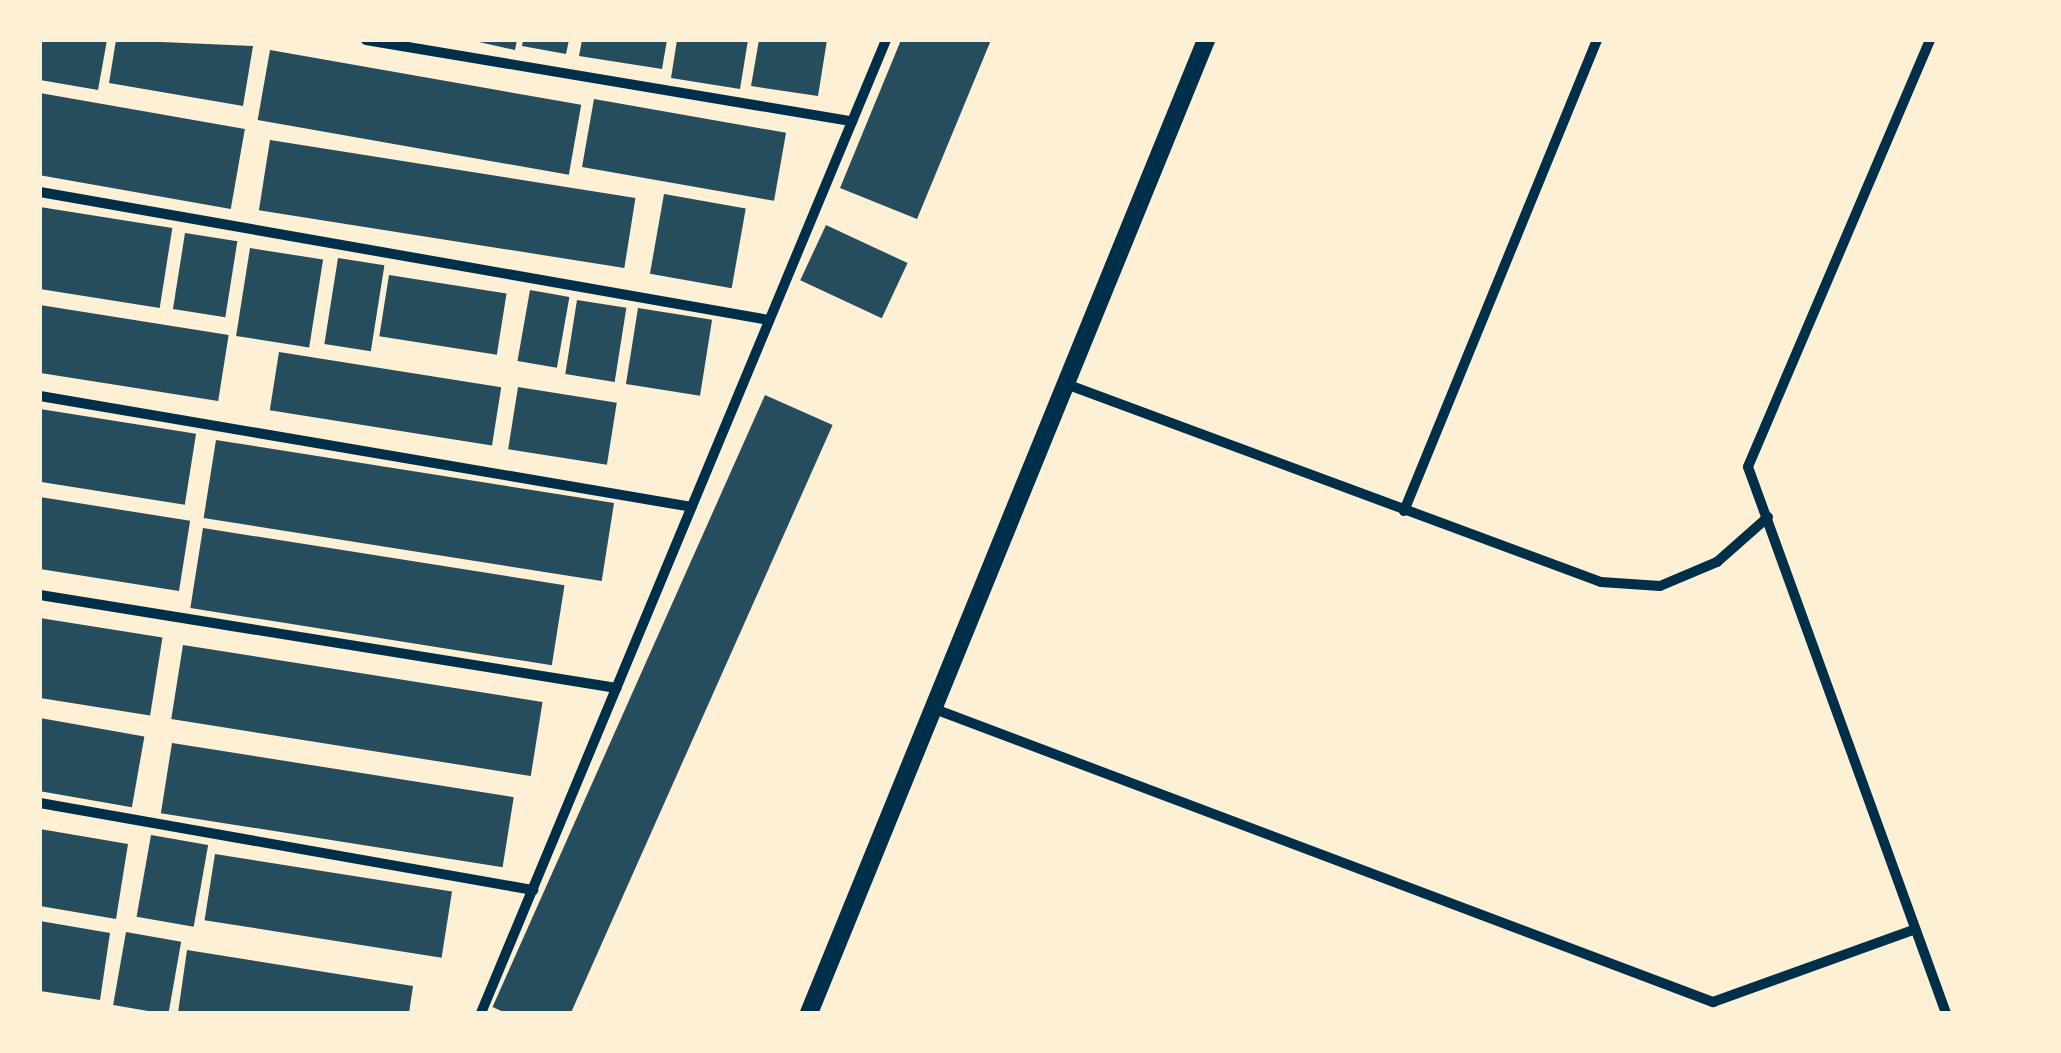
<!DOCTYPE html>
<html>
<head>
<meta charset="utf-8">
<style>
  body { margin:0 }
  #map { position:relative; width:2061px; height:1053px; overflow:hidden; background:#fdf0d5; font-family:"Alegreya Sans",sans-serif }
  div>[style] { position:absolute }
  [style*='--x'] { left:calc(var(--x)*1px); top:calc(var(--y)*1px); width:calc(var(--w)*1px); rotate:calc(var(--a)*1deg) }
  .building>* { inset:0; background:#264d5e; transform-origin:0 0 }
  .minor>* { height:10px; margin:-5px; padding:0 5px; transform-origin:5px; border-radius:5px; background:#003049 }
  .tertiary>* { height:18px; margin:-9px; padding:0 9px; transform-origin:9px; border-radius:9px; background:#003049 }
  span { translate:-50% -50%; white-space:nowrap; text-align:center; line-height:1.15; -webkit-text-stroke:8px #fdf0d5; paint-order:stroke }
  .frame { position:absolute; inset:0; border:42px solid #fdf0d5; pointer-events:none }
</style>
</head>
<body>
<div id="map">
  <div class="building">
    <i style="clip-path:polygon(40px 40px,107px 40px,98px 90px,40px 80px)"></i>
    <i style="clip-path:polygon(116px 40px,253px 46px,243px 106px,109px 83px)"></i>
    <i style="clip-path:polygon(470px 40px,517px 40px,515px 50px)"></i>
    <i style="clip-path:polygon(523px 40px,569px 40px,566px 54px,522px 46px)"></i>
    <i style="clip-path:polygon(582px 40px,667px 40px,662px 69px,579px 56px)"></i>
    <i style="clip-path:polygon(677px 40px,748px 40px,740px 89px,671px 78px)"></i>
    <i style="clip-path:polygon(759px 40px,827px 40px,818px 96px,751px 86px)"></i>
    <i style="clip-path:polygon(901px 40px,991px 40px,917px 219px,840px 188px)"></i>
    <i style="left:270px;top:50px;width:316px;height:71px;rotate:10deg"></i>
    <i style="left:40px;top:93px;width:208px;height:81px;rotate:10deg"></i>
    <i style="left:594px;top:99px;width:195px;height:69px;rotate:10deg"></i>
    <i style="left:270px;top:140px;width:370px;height:71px;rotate:9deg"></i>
    <i style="left:664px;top:194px;width:83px;height:81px;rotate:10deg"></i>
    <i style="left:40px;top:207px;width:134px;height:81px;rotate:9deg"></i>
    <i style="left:826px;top:225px;width:90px;height:61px;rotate:25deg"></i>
    <i style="left:185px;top:233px;width:53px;height:77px;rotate:9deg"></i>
    <i style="left:250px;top:248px;width:74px;height:89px;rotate:9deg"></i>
    <i style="left:338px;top:258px;width:47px;height:87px;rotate:9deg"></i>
    <i style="left:389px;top:275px;width:119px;height:62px;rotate:9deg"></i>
    <i style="left:530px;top:290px;width:40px;height:72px;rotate:10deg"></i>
    <i style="left:577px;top:300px;width:50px;height:75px;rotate:9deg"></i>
    <i style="left:40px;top:305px;width:191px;height:67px;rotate:9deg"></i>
    <i style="left:638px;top:308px;width:75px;height:77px;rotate:9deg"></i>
    <i style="left:279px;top:352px;width:225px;height:59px;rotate:9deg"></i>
    <i style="left:518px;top:387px;width:100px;height:63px;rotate:9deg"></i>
    <i style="left:765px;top:395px;width:74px;height:670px;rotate:24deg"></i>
    <i style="left:40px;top:409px;width:158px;height:72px;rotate:9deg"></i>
    <i style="left:216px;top:440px;width:403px;height:79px;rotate:9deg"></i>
    <i style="left:40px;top:497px;width:152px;height:71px;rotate:9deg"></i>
    <i style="left:203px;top:528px;width:366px;height:81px;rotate:9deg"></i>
    <i style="left:40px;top:618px;width:124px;height:79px;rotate:9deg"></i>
    <i style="left:183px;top:645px;width:364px;height:75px;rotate:9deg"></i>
    <i style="left:40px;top:718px;width:106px;height:72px;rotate:10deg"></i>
    <i style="left:172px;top:743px;width:346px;height:71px;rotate:9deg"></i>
    <i style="clip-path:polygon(40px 829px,128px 844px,116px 919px,40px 906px)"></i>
    <i style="left:151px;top:835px;width:58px;height:83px;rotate:10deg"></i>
    <i style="left:215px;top:854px;width:240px;height:67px;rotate:9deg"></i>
    <i style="clip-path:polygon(40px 921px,110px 933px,100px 1000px,40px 991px)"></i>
    <i style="left:126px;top:932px;width:56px;height:74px;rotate:10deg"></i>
    <i style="clip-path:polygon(187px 950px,413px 986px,409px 1013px,178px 1013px)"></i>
  </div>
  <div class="minor">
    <i style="--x:366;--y:40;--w:493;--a:9.5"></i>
    <i style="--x:1930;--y:40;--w:464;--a:113.1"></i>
    <i style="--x:1748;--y:467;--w:581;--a:70.07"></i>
    <i style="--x:40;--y:192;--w:740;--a:9.96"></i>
    <i style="--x:1066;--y:384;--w:570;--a:20.31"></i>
    <i style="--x:1601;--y:582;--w:59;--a:3.9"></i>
    <i style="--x:1660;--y:586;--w:62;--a:-22.8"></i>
    <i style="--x:1717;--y:562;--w:68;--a:-41.4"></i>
    <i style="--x:40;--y:396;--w:661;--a:9.66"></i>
    <i style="--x:1404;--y:511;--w:509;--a:-67.72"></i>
    <i style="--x:40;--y:595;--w:584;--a:9.16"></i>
    <i style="--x:932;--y:708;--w:835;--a:20.63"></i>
    <i style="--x:1713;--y:1002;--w:213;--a:-19.8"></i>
    <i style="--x:40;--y:803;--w:501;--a:10.01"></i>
    <i style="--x:481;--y:1013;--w:1054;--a:-67.4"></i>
  </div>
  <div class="tertiary">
    <i style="--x:809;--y:1013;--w:1051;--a:-67.8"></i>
  </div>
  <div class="frame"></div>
</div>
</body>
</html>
